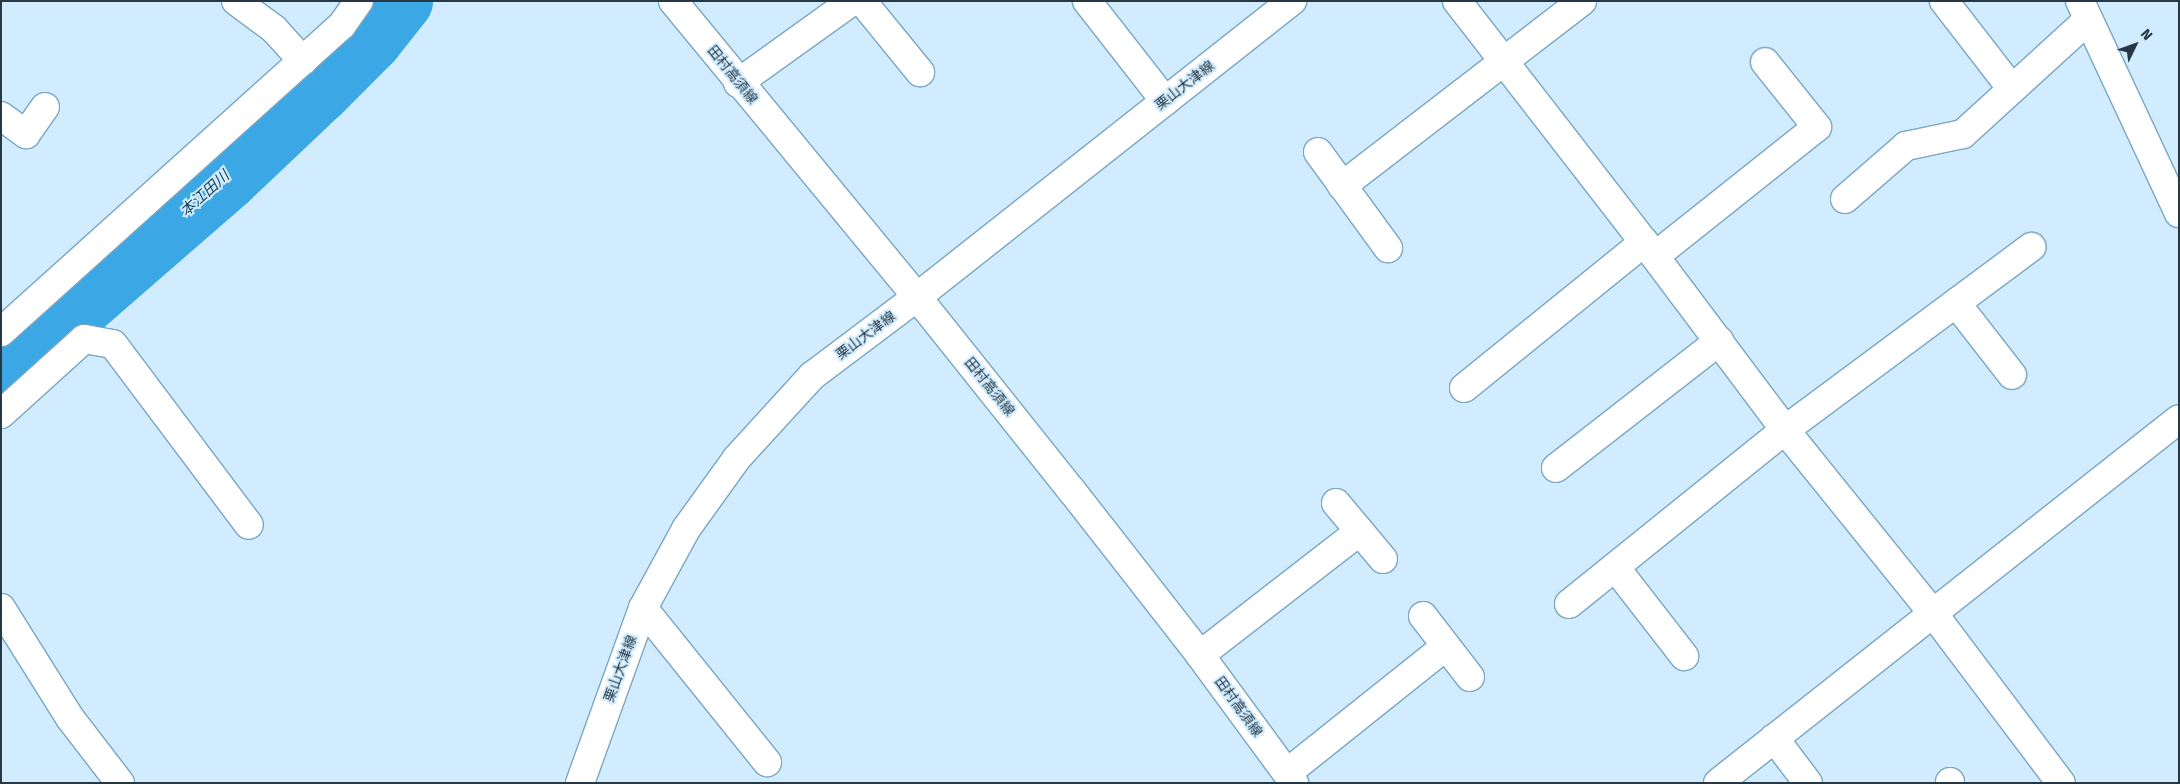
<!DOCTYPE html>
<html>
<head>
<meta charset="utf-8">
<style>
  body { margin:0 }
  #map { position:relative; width:2180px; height:784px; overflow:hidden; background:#d1ecfe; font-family:"Fira Sans","Noto Sans JP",sans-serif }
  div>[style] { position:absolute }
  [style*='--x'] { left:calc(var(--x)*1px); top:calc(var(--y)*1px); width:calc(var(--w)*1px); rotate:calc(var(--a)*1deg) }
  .river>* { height:64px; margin:-32px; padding:0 32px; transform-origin:32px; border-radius:32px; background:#3ba8e5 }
  .roads { filter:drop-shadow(1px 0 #7ba6c3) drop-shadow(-1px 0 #7ba6c3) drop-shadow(0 1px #7ba6c3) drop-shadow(0 -1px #7ba6c3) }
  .minor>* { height:28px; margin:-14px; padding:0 14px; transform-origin:14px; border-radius:14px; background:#fff }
  .secondary>* { height:28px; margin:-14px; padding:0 14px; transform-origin:14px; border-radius:14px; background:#fff }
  span { translate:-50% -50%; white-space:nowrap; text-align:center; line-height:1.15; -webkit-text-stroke:4px #d1ecfe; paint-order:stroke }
  .street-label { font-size:14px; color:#263844 }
  .water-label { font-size:15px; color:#17435d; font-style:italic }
  .frame { position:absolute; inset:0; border:2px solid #263844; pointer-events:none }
  .north { position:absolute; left:2110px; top:20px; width:50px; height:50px; -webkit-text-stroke:4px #d1ecfe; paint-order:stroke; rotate:48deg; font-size:14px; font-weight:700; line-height:20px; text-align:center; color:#263844 }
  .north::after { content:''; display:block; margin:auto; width:18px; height:22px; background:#263844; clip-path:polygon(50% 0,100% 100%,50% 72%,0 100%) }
</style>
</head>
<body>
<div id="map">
  <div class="river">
    <i style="--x:1;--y:379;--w:79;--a:-43.5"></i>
    <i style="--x:58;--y:325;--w:224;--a:-41"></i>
    <i style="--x:227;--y:178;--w:125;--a:-43.4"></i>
    <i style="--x:318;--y:92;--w:74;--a:-45"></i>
    <i style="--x:370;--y:40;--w:50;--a:-51.5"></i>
  </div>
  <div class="roads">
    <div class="minor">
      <i style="--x:236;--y:1;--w:47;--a:36.4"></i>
      <i style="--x:274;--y:29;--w:43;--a:47.8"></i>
      <i style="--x:862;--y:1;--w:92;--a:50.8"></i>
      <i style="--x:1087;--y:1;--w:127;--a:52"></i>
      <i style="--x:1457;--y:1;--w:305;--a:52.2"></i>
      <i style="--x:1644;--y:242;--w:235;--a:53.1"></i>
      <i style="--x:1785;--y:430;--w:234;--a:51.1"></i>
      <i style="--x:1932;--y:612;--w:214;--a:53"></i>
      <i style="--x:1944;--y:1;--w:111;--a:52.3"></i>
      <i style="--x:2080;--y:1;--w:234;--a:65"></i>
      <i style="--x:738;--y:83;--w:140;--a:-35.7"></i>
      <i style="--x:1;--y:116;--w:31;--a:36"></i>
      <i style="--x:26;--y:134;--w:33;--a:-55"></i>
      <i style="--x:1318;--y:152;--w:119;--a:53.9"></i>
      <i style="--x:1342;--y:186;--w:303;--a:-37.6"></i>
      <i style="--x:1845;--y:199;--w:81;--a:-41"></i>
      <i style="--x:1906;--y:146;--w:58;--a:-11.9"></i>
      <i style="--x:1963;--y:134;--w:169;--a:-42.4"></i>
      <i style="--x:1655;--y:256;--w:207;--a:-38.5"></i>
      <i style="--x:1817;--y:127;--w:83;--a:-128.7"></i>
      <i style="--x:1956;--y:303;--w:91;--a:52.1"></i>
      <i style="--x:1;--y:332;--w:459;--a:-42"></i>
      <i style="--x:342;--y:25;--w:29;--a:-55"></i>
      <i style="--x:1464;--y:388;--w:232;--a:-39"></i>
      <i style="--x:1;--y:414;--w:112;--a:-42.1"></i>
      <i style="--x:84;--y:339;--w:29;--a:10"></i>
      <i style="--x:113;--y:344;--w:226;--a:53.1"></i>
      <i style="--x:1556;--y:468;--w:207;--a:-37.9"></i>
      <i style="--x:1336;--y:503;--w:73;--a:50"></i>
      <i style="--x:1615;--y:567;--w:113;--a:52.2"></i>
      <i style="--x:1569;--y:604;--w:277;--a:-38.9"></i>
      <i style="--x:1785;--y:430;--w:307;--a:-36.6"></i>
      <i style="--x:1;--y:608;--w:130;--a:57.9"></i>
      <i style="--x:70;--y:718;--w:82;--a:52.4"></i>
      <i style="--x:643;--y:608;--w:198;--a:51.2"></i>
      <i style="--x:1423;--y:616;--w:77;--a:52.4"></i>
      <i style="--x:1200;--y:655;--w:202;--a:-37.8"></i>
      <i style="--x:1774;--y:738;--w:56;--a:52.9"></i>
      <i style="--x:1287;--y:773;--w:203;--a:-38.6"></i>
      <i style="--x:1950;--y:782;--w:1;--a:90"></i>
      <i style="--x:1718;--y:783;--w:587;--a:-38.29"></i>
    </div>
    <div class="secondary">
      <i style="--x:673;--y:1;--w:384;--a:50.5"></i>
      <i style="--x:917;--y:297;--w:248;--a:51.4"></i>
      <i style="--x:1072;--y:491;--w:208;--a:52"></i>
      <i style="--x:1200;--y:655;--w:159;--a:53.7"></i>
      <i style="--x:580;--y:783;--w:186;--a:-70.2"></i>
      <i style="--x:643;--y:608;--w:90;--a:-61.4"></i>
      <i style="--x:686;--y:529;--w:87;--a:-54.3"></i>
      <i style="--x:737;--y:458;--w:111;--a:-47.6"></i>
      <i style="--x:812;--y:376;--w:131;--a:-37"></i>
      <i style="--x:917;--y:297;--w:478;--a:-38.3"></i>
    </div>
  </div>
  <div class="street-label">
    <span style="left:732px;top:75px;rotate:51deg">田村高須線</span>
    <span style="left:1185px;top:86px;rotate:-38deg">栗山大津線</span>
    <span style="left:866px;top:336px;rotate:-37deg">栗山大津線</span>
    <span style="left:989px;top:387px;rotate:51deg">田村高須線</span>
    <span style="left:621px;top:669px;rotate:-70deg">栗山大津線</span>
    <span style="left:1238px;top:707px;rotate:54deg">田村高須線</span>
  </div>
  <div class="water-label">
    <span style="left:205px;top:194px;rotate:-42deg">本江田川</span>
  </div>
  <div class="frame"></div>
  <div class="north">N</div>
</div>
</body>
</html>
